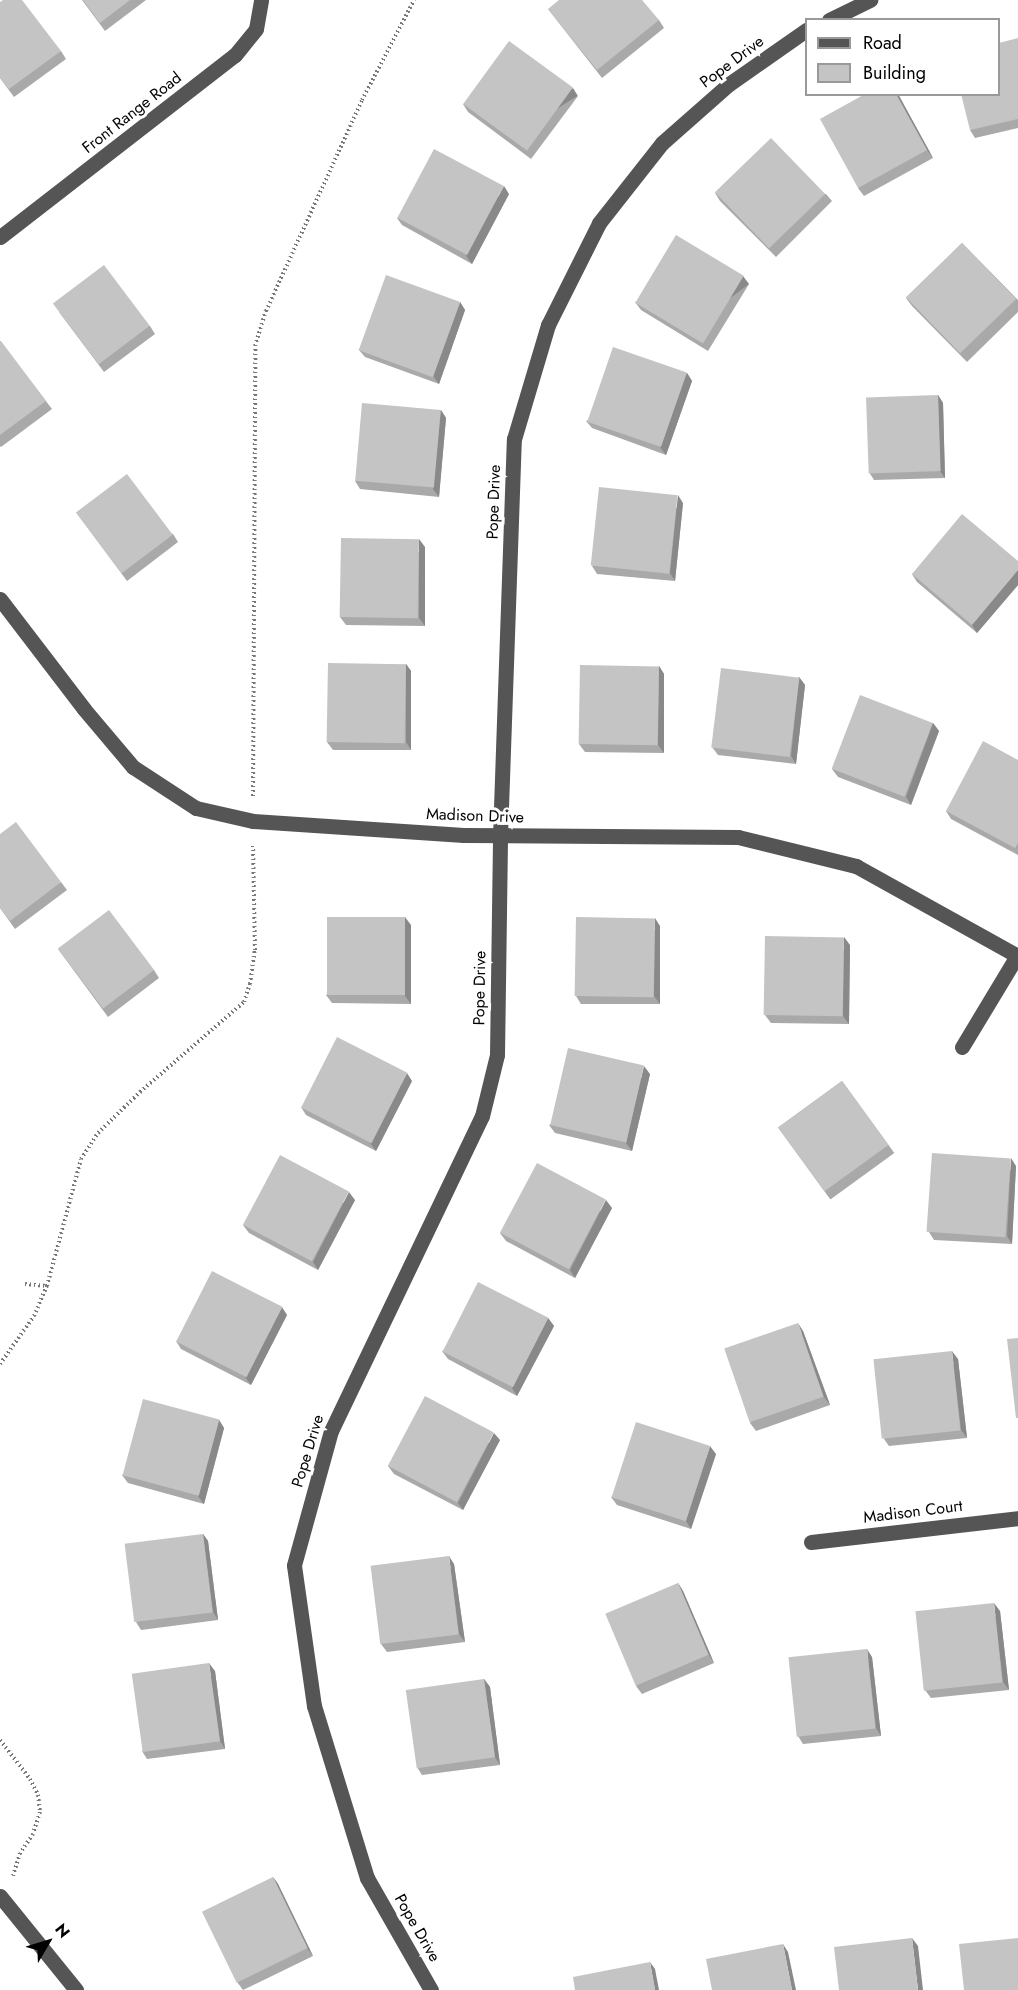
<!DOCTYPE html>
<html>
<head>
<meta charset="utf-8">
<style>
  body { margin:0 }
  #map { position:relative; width:1018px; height:1990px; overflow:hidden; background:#fff; font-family:Jost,sans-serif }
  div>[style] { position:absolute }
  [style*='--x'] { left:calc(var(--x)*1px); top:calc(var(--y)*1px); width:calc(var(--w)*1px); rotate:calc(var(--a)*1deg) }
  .path>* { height:4px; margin-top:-2px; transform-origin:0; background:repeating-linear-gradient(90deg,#777 0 1.5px,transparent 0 4.5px) }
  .minor>* { height:15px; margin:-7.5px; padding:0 7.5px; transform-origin:7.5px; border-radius:7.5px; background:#555 }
  .wall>* { inset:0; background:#a9a9a9; transform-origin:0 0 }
  .shaded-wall>* { inset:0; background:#898989; transform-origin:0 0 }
  .building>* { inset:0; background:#c4c4c4; transform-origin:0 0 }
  span { translate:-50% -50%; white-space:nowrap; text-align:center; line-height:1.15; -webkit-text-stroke:6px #fff; paint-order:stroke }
  .street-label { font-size:16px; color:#000 }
  .legend { position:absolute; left:805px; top:18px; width:195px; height:78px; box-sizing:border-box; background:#fff; border:2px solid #999; margin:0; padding:8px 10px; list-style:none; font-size:18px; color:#000 }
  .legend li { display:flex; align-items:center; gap:12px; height:30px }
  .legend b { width:30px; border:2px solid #999 }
  .north { position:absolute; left:18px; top:1912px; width:60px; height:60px; -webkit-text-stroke:4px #fff; paint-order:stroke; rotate:52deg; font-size:16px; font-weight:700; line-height:24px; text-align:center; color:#000 }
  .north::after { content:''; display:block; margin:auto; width:21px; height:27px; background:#000; clip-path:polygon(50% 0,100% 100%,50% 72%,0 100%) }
</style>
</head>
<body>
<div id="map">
  <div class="path">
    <i style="--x:253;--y:796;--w:450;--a:-89.7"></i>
    <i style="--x:255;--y:346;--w:37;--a:-73"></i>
    <i style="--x:266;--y:311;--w:232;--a:-65.5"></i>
    <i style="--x:362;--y:100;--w:113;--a:-62.5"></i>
    <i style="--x:25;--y:1284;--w:22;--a:5"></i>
    <i style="--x:0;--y:1364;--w:59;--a:-54.7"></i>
    <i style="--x:34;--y:1316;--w:33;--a:-67"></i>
    <i style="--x:47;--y:1286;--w:131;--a:-75"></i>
    <i style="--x:81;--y:1159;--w:31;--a:-57"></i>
    <i style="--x:98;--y:1133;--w:59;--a:-44.3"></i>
    <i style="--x:140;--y:1092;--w:138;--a:-40.9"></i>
    <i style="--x:244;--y:1002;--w:19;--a:-72"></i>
    <i style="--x:250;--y:984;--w:34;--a:-82"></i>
    <i style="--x:255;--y:950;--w:104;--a:-91.1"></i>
    <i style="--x:0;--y:1740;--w:49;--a:52.4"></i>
    <i style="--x:30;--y:1779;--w:18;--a:63"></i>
    <i style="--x:38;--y:1795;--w:17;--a:83"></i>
    <i style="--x:40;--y:1812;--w:23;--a:108"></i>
    <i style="--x:33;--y:1834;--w:23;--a:124"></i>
    <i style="--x:20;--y:1853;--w:24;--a:107"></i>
  </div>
  <div class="minor">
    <i style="--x:829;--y:20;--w:46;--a:-26"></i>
    <i style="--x:0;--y:237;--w:297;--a:-37.8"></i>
    <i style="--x:235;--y:55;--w:33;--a:-51"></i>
    <i style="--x:256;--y:29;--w:29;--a:-80"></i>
    <i style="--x:0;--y:599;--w:138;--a:52.6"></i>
    <i style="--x:84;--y:709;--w:76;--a:49.8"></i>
    <i style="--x:133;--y:767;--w:75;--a:33.1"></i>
    <i style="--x:196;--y:808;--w:58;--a:12.8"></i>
    <i style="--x:253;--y:821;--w:211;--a:3.8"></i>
    <i style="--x:464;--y:835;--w:274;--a:0.4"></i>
    <i style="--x:738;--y:837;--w:122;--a:13.8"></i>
    <i style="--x:856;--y:866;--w:185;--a:29.1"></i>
    <i style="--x:962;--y:1047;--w:106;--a:-58.9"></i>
    <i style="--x:811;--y:1542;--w:208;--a:-6.6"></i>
    <i style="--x:0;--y:1896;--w:121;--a:51"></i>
    <i style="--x:431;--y:1990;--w:129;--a:-119.7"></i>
    <i style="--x:367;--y:1878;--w:180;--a:-107.1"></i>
    <i style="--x:314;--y:1706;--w:142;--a:-98.1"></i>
    <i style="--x:294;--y:1565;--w:139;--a:-74.6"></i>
    <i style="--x:331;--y:1431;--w:349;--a:-64.4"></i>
    <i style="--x:482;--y:1116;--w:63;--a:-76.2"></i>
    <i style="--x:497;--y:1055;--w:219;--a:-89.2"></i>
    <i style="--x:500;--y:836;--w:397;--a:-88"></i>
    <i style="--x:514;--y:439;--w:119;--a:-73.4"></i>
    <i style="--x:548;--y:325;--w:114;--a:-63.4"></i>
    <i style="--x:599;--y:223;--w:102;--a:-51.8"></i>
    <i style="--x:662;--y:143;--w:89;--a:-41.4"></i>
    <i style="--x:729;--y:84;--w:94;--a:-35"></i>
  </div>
  <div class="wall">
    <i style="clip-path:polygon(82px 0,146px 0,105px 31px)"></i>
    <i style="clip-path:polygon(548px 9px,659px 20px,664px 28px,602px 78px)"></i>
    <i style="clip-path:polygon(1018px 38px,1018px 128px,975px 138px,970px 130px)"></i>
    <i style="clip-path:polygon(61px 51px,66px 59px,14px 97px,0 78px)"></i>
    <i style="clip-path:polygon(865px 94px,898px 94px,933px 158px,864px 196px,858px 188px)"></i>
    <i style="clip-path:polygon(578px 96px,531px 159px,468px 112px,463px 104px)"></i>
    <i style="clip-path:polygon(715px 193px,826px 194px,832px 201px,776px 257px,720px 201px)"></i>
    <i style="clip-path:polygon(509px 194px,472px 264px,402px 225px,397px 218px)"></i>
    <i style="clip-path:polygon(962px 243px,1018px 300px,1018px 312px,967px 362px,912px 306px,906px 298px)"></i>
    <i style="clip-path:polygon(749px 284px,708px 351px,641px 310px,635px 302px)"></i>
    <i style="clip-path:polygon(460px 302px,465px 310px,439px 384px,365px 357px,359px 350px)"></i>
    <i style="clip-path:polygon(59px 312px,150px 326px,155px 334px,104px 372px)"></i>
    <i style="clip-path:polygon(0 341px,52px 409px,1px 447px,0 446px)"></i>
    <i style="clip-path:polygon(687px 373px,692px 381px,666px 455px,592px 428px,586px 421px)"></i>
    <i style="clip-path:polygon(938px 395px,943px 403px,945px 478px,874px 480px,869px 472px)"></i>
    <i style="clip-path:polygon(441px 410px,446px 418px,439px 497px,360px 489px,355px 481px)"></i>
    <i style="clip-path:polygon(683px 503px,675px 581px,597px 574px,592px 566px)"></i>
    <i style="clip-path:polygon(76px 512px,173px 534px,178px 542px,127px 581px)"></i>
    <i style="clip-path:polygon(425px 547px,425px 626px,346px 625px,340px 617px)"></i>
    <i style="clip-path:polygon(1018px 561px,1018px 585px,977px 633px,917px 582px,912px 574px)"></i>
    <i style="clip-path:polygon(406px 664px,411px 671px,411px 750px,333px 750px,327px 742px)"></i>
    <i style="clip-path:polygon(659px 666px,664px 674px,664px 753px,585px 752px,579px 744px)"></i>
    <i style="clip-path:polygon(799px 677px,805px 685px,796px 764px,718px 755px,712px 747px)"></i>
    <i style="clip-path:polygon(933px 723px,939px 731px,911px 805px,838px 777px,832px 769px)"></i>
    <i style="clip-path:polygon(1018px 760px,1018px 855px,951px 819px,946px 811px)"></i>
    <i style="clip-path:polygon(61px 882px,67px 890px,15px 929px,0 908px)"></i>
    <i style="clip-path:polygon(411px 925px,411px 1004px,332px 1003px,326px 995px)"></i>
    <i style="clip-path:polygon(660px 926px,660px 1004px,581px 1004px,576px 996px)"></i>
    <i style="clip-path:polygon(850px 945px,849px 1024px,771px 1023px,765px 1015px)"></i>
    <i style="clip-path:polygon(58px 949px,154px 970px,159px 978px,108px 1017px)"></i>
    <i style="clip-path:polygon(650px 1074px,632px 1151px,555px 1133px,549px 1125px)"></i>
    <i style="clip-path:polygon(412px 1081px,376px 1151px,306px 1115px,301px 1107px)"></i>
    <i style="left:842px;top:1081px;width:89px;height:79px;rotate:54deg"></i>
    <i style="clip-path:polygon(1016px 1166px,1012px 1244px,934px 1240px,929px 1232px)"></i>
    <i style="clip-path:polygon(355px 1200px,318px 1270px,249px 1233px,243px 1225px)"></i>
    <i style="clip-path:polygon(612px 1208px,575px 1278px,506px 1241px,500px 1233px)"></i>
    <i style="clip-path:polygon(287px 1315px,251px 1385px,181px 1349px,176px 1341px)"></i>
    <i style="clip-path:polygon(548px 1318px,554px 1326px,517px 1396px,448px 1359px,442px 1351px)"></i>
    <i style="clip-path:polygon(803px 1331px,830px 1405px,756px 1431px,750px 1423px)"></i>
    <i style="clip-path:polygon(958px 1359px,967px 1438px,889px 1446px,884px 1439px)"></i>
    <i style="clip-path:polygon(219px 1420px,224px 1428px,204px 1504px,128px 1483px,122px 1475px)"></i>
    <i style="clip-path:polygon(500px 1440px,463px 1510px,394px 1474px,388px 1466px)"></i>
    <i style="clip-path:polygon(716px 1454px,691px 1529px,617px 1505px,611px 1497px)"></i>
    <i style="clip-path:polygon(203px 1534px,208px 1541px,218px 1620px,141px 1630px,136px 1622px)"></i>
    <i style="clip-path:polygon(454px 1564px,465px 1642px,387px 1652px,381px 1644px)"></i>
    <i style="clip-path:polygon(678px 1583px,683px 1591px,714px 1663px,642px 1694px,636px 1686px)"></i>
    <i style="clip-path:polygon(1000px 1611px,1009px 1690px,931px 1698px,925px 1690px)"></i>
    <i style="clip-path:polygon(872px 1657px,881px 1736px,803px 1744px,798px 1736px)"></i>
    <i style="clip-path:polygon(215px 1671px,225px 1749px,147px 1759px,142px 1751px)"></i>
    <i style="clip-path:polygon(484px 1679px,490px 1687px,500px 1765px,422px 1775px,417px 1767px)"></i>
    <i style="clip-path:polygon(273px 1877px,278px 1884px,313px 1956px,243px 1990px,237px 1982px)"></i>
  </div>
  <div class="shaded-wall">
    <i style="left:573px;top:88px;width:9px;height:79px;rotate:58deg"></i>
    <i style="clip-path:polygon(896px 94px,898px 94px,933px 158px,927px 150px)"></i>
    <i style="clip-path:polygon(504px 186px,509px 194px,472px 264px,466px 256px)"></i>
    <i style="left:743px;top:276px;width:10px;height:79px;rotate:53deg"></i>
    <i style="clip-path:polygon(460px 302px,465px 310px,439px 384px,433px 376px)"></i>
    <i style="clip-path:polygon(687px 373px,692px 381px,666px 455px,660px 447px)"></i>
    <i style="clip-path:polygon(938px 395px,943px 403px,945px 478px,940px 471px)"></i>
    <i style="clip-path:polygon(441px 410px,446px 418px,439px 497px,433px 489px)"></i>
    <i style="clip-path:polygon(678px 495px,683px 503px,675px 581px,670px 573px)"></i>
    <i style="clip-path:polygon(419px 539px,425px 547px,425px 626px,419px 618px)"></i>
    <i style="clip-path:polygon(1018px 570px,1018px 585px,977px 633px,972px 625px)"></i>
    <i style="clip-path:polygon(406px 664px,411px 671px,411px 750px,406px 742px)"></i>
    <i style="clip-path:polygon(659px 666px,664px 674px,664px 753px,658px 745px)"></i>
    <i style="clip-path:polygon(799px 677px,805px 685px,796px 764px,791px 756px)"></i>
    <i style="clip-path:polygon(933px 723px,939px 731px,911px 805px,906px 797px)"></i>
    <i style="clip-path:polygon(405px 917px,411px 925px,411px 1004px,405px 996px)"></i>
    <i style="clip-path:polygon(655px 918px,660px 926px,660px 1004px,654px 996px)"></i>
    <i style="clip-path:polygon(844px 937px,850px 945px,849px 1024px,843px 1016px)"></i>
    <i style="clip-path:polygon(644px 1066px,650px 1074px,632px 1151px,626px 1143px)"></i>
    <i style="clip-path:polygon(407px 1073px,412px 1081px,376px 1151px,370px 1143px)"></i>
    <i style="clip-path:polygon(1011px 1158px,1016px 1166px,1012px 1244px,1007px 1236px)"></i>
    <i style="clip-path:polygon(349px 1192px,355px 1200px,318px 1270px,313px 1262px)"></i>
    <i style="clip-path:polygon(606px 1200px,612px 1208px,575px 1278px,570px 1270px)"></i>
    <i style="clip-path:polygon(282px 1307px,287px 1315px,251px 1385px,245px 1377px)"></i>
    <i style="clip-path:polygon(548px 1318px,554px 1326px,517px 1396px,512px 1388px)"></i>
    <i style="clip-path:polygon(798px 1323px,803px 1331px,830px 1405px,824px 1397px)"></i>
    <i style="clip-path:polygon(952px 1351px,958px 1359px,967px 1438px,961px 1430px)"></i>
    <i style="clip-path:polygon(219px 1420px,224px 1428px,204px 1504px,198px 1496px)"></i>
    <i style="clip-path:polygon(494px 1433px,500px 1440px,463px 1510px,458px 1503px)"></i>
    <i style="clip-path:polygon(710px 1446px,716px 1454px,691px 1529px,686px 1521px)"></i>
    <i style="clip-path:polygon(203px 1534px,208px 1541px,218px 1620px,213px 1612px)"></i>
    <i style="clip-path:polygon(449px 1556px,454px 1564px,465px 1642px,459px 1634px)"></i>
    <i style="clip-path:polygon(678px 1583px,683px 1591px,714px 1663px,709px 1655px)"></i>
    <i style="clip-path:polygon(994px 1603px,1000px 1611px,1009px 1690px,1003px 1682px)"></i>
    <i style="clip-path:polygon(867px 1649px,872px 1657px,881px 1736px,876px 1728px)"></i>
    <i style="clip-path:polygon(209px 1663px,215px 1671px,225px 1749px,220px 1741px)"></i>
    <i style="clip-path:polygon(484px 1679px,490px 1687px,500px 1765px,495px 1757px)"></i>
    <i style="clip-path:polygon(273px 1877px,278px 1884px,313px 1956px,307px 1948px)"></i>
    <i style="clip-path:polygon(912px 1938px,918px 1946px,923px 1990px,918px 1990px)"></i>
    <i style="clip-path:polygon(783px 1944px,788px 1952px,796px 1990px,792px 1990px)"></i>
    <i style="clip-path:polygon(650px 1962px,655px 1969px,659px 1990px,655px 1990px)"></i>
  </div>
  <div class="building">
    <i style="clip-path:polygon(3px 0,22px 0,61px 51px,9px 89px,0 78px,0 2px)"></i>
    <i style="clip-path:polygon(83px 0,130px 0,100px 23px)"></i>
    <i style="clip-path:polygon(559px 0,642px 0,659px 20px,597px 70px,548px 9px)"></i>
    <i style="clip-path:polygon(1018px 38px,1018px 119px,970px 130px,961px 94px,999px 94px,999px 43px)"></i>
    <i style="left:509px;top:41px;width:79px;height:78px;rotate:36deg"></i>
    <i style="clip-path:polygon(865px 94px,896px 94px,927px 150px,858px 188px,820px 119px)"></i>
    <i style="left:771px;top:138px;width:78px;height:78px;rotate:46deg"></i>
    <i style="left:434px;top:149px;width:79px;height:78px;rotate:28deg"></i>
    <i style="left:676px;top:235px;width:79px;height:79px;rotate:31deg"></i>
    <i style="left:962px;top:243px;width:78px;height:78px;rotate:46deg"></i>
    <i style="left:104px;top:265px;width:76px;height:64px;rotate:53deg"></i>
    <i style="left:386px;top:275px;width:79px;height:80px;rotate:20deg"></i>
    <i style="clip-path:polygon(0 341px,1px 341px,46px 401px,0 435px)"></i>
    <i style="left:613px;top:347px;width:78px;height:79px;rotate:19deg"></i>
    <i style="left:938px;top:395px;width:76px;height:72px;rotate:88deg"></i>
    <i style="left:362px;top:403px;width:79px;height:78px;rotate:5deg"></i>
    <i style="left:127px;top:474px;width:76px;height:64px;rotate:53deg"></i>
    <i style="left:599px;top:487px;width:79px;height:79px;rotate:6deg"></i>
    <i style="clip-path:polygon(962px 514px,1018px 561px,1018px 570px,972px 625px,912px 574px)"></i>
    <i style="left:341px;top:538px;width:78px;height:79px;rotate:1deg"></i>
    <i style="left:328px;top:663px;width:78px;height:79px;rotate:1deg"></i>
    <i style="left:580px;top:665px;width:79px;height:79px;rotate:1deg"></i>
    <i style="left:721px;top:668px;width:79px;height:80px;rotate:7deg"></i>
    <i style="left:860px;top:695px;width:78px;height:79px;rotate:21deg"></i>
    <i style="clip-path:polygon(983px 741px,1018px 760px,1018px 843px,1015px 848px,946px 811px)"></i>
    <i style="clip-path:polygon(16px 822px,61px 882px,10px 921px,0 908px,0 834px)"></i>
    <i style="left:109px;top:910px;width:75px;height:64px;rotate:53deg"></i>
    <i style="left:327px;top:917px;width:78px;height:78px"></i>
    <i style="left:576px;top:917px;width:79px;height:79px;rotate:1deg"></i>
    <i style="left:765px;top:936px;width:79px;height:79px;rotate:1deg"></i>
    <i style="left:337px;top:1037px;width:79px;height:79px;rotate:27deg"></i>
    <i style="left:568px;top:1048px;width:78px;height:79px;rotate:13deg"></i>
    <i style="left:842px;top:1081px;width:79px;height:79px;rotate:54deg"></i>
    <i style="left:932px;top:1153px;width:79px;height:79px;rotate:4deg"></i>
    <i style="left:280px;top:1155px;width:78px;height:79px;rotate:28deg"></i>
    <i style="left:537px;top:1163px;width:78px;height:79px;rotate:28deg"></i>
    <i style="left:212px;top:1271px;width:79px;height:79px;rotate:27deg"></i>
    <i style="left:478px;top:1282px;width:79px;height:78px;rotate:27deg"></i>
    <i style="left:798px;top:1323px;width:78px;height:78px;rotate:71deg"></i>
    <i style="clip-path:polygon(1018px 1338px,1018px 1418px,1016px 1418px,1007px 1339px)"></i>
    <i style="left:952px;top:1351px;width:80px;height:79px;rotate:84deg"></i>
    <i style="left:425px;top:1396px;width:78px;height:79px;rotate:28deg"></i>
    <i style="left:143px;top:1399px;width:79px;height:79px;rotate:15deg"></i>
    <i style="left:636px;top:1422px;width:78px;height:79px;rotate:18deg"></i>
    <i style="left:203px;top:1534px;width:79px;height:79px;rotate:83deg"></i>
    <i style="left:449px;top:1556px;width:79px;height:79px;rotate:83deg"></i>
    <i style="left:678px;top:1583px;width:78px;height:79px;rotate:67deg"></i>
    <i style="left:994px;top:1603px;width:80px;height:79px;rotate:84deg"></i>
    <i style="left:867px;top:1649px;width:80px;height:79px;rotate:84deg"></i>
    <i style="left:209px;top:1663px;width:79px;height:78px;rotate:82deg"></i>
    <i style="left:484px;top:1679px;width:79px;height:79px;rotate:82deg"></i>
    <i style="left:273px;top:1877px;width:79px;height:79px;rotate:64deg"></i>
    <i style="clip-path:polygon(912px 1938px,918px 1990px,839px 1990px,834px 1947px)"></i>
    <i style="clip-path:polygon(1018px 1938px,1018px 1990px,964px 1990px,959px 1944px)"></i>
    <i style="clip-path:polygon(783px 1944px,792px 1990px,712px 1990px,706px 1959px)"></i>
    <i style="clip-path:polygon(650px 1962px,655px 1990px,575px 1990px,573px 1977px)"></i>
  </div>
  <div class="street-label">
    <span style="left:732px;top:62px;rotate:-37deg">Pope Drive</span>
    <span style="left:132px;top:113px;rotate:-38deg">Front Range Road</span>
    <span style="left:494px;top:502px;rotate:-88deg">Pope Drive</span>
    <span style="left:475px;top:816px;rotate:2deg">Madison Drive</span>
    <span style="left:480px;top:988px;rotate:-89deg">Pope Drive</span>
    <span style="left:308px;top:1451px;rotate:-73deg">Pope Drive</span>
    <span style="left:913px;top:1512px;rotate:-7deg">Madison Court</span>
    <span style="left:417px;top:1928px;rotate:60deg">Pope Drive</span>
  </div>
  <ul class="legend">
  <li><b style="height:8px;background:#555"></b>Road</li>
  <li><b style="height:16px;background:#c4c4c4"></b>Building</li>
  </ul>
  <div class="north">N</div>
</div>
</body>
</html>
